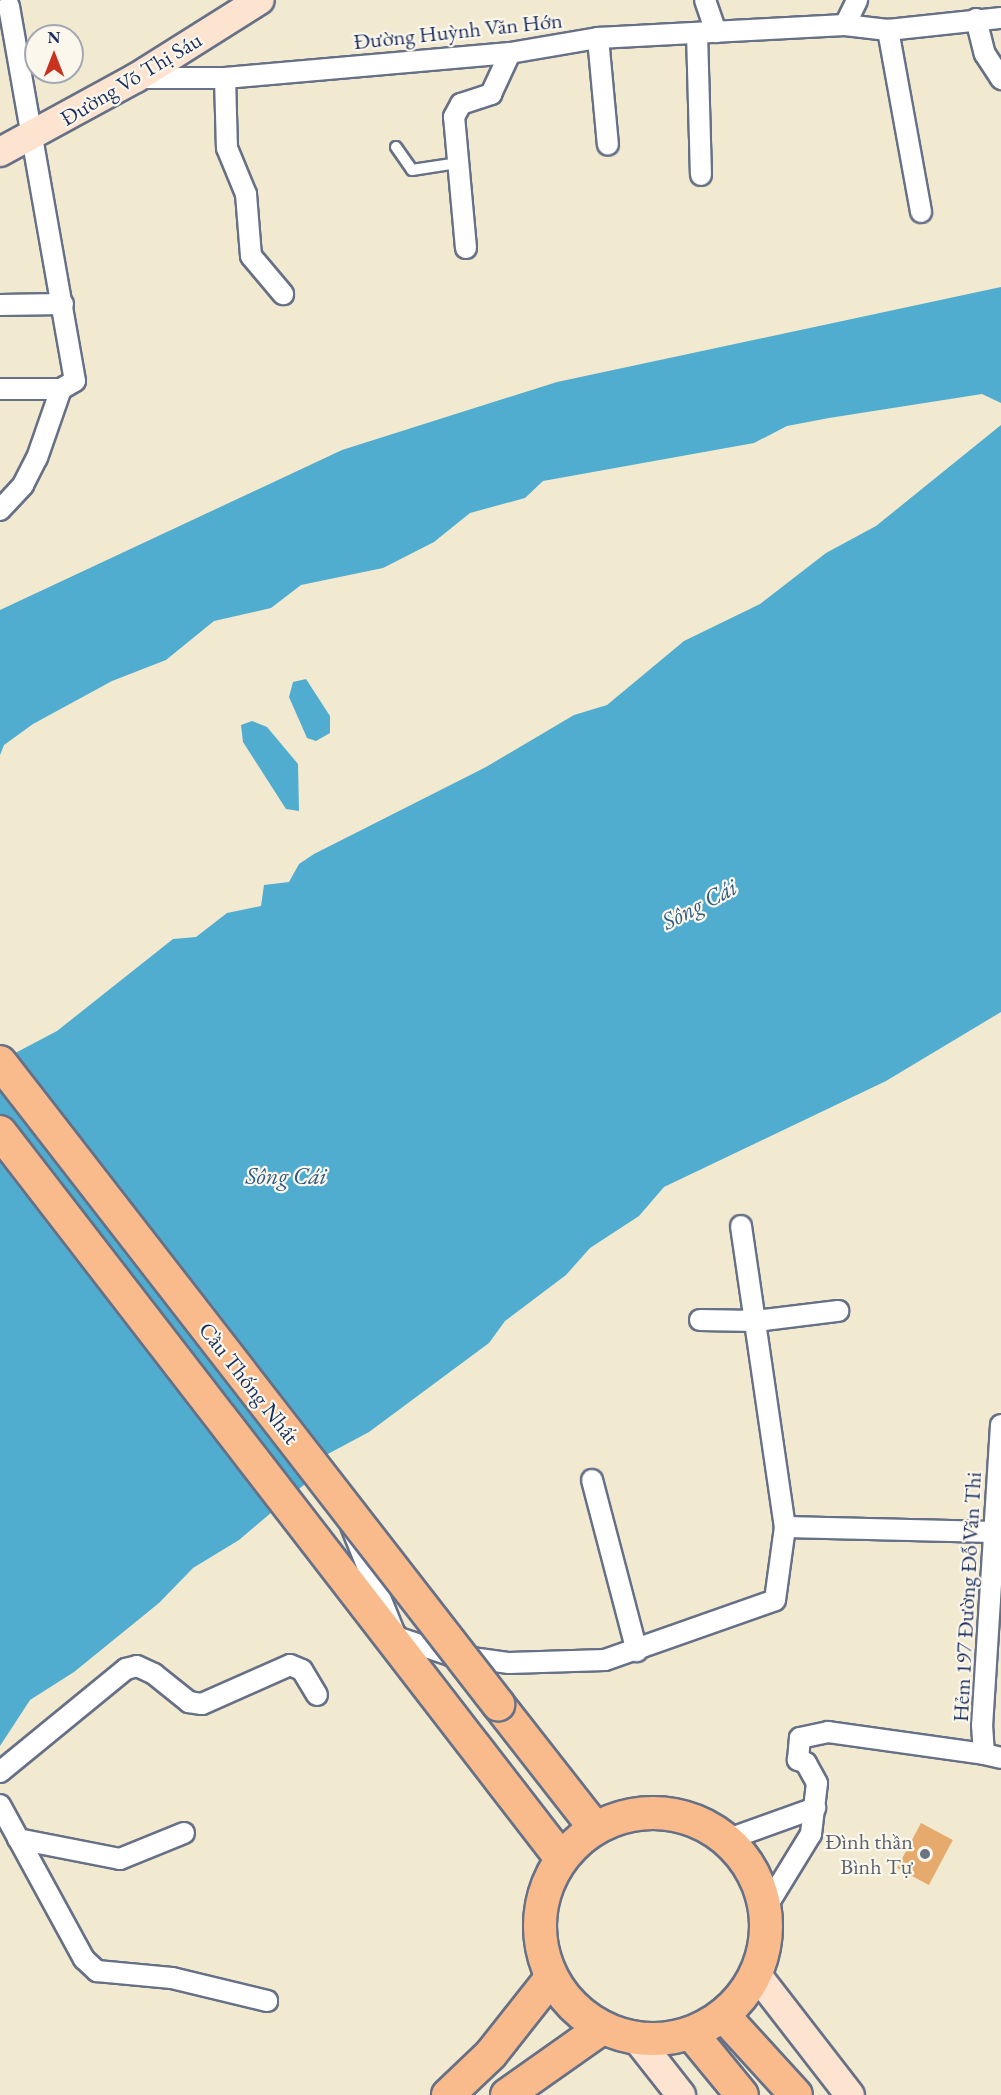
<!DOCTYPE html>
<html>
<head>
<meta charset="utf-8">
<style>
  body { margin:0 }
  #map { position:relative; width:1001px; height:2095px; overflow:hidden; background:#f1e9d0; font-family:"EB Garamond",serif }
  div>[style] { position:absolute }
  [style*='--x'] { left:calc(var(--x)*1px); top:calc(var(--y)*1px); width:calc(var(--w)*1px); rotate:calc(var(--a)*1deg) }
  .water>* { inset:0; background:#51adcf }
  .building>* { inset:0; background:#e6aa6d; transform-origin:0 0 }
  .roads { filter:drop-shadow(2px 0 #667086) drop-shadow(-2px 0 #667086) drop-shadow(0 2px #667086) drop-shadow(0 -2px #667086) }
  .service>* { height:10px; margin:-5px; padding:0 5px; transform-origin:5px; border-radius:5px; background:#fff }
  .minor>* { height:20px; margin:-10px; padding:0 10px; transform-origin:10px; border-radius:10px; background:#fff }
  .secondary>* { height:28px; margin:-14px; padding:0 14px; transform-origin:14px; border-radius:14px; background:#fde4d1 }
  .primary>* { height:32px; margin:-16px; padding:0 16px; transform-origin:16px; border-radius:16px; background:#fabb8c }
  .primary>.ring { margin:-16px; padding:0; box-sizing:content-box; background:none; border:32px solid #fabb8c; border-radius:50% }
  .bridges { filter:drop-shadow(2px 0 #667086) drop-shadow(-2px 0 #667086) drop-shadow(0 2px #667086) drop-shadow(0 -2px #667086) }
  .primary-bridge>* { height:32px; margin:-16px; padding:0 16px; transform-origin:16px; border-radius:16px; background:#fabb8c }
  .dots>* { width:16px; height:16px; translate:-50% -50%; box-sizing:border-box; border:3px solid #fbf7ec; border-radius:50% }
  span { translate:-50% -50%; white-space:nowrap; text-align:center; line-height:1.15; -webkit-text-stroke:4.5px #fbf7ec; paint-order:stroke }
  .street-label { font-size:22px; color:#1b2f5e }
  .worship-label { font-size:22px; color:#5b616d }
  .right { translate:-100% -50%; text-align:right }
  .water-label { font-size:24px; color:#2e5b86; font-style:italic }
  .north { position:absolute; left:24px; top:24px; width:60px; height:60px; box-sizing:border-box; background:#fbf7ec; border:2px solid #a1a7b3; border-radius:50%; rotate:0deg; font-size:16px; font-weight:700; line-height:24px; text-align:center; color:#1b2f5e }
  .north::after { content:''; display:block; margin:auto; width:21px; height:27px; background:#c8321e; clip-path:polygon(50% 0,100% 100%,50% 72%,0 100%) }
</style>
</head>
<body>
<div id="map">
  <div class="water">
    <i style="clip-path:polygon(1001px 287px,1001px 403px,982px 394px,829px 418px,787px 426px,754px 443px,543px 481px,525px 498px,470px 513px,434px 542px,383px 568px,301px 585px,271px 608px,214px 621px,166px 660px,112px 681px,33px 724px,4px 745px,0 755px,0 610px,342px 450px,557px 382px)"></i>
    <i style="clip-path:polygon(1001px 425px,1001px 1012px,886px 1081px,664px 1187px,639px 1216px,590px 1248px,566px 1275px,505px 1321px,489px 1343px,369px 1432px,326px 1455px,305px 1484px,239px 1540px,193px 1568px,159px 1603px,74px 1672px,30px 1700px,0 1746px,0 1061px,57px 1031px,173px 939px,196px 937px,227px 913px,261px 906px,264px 885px,289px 882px,299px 864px,314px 854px,486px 767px,574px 715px,607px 705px,684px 641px,760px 604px,826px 553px,876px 526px)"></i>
    <i style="clip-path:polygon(306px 679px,330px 716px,330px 733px,316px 741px,307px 738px,289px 697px,293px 682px)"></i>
    <i style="clip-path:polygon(252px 721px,267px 727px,298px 764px,299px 811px,286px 809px,243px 742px,241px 725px)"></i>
  </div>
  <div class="building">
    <i style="left:921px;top:1823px;width:36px;height:51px;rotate:28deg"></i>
  </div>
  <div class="roads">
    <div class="service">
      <i style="--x:396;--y:147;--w:28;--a:55"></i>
      <i style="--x:412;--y:170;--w:47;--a:-8.7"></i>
    </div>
    <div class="minor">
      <i style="--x:705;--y:0;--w:34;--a:71"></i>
      <i style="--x:976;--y:19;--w:36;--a:76"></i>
      <i style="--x:985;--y:54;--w:30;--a:57"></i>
      <i style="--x:845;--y:25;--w:28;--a:-64"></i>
      <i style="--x:888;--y:30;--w:185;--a:79.7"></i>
      <i style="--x:697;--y:33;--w:142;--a:88.4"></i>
      <i style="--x:598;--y:38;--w:107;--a:84.7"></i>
      <i style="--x:136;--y:78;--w:89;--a:0"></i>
      <i style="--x:225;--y:78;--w:286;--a:-5"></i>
      <i style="--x:510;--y:53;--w:89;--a:-9.7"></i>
      <i style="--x:598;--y:38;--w:247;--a:-3"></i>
      <i style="--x:845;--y:25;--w:43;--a:6.6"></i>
      <i style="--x:888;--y:30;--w:114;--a:-6.1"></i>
      <i style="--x:225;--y:78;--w:70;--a:88.4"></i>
      <i style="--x:227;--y:148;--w:50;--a:67.6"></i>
      <i style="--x:246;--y:194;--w:62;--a:85.4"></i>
      <i style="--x:251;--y:256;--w:50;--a:49.9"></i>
      <i style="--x:466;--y:248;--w:132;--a:-95.2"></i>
      <i style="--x:454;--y:117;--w:15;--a:-62"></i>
      <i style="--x:461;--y:104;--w:32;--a:-18"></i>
      <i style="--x:491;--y:94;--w:45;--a:-65.1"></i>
      <i style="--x:0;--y:305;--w:63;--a:-0.9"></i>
      <i style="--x:0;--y:389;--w:61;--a:0"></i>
      <i style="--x:61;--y:389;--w:16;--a:-30"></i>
      <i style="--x:75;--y:381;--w:381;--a:-100"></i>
      <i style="--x:0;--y:510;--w:34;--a:-47"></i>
      <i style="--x:23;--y:485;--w:30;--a:-63"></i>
      <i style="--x:37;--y:458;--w:73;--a:-70.8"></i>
      <i style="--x:741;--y:1226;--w:304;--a:81.7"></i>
      <i style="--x:785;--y:1527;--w:208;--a:1.4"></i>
      <i style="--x:700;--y:1320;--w:56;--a:1"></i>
      <i style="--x:756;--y:1321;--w:83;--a:-7"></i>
      <i style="--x:1001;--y:1425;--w:301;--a:93.6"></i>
      <i style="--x:982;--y:1725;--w:29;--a:86"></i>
      <i style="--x:984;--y:1754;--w:17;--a:13"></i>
      <i style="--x:592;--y:1480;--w:177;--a:75.3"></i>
      <i style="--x:351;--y:1526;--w:120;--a:67.9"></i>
      <i style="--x:396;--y:1637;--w:57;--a:18.4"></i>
      <i style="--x:450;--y:1655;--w:60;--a:7.7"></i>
      <i style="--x:509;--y:1663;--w:96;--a:-1.8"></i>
      <i style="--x:605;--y:1660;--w:180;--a:-19.4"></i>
      <i style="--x:775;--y:1600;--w:74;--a:-82.2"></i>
      <i style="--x:0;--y:1772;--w:163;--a:-39.3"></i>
      <i style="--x:126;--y:1669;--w:11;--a:-15"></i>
      <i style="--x:137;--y:1666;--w:19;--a:25"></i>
      <i style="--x:154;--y:1674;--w:45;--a:38.7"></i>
      <i style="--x:189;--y:1702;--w:13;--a:9"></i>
      <i style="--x:202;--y:1704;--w:96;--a:-23.9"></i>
      <i style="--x:290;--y:1665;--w:13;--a:23"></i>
      <i style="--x:302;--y:1670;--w:29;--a:59"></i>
      <i style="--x:0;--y:1805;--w:175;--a:61.4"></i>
      <i style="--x:84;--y:1959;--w:18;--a:43"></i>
      <i style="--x:97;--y:1971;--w:75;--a:5.3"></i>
      <i style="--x:172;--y:1978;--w:98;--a:13.6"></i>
      <i style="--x:18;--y:1839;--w:104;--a:11.1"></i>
      <i style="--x:120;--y:1859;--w:69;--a:-22.1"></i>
      <i style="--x:726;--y:1840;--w:95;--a:-19.8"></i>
      <i style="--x:765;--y:1909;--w:88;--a:-58.5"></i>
      <i style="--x:811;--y:1834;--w:51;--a:-83.3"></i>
      <i style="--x:817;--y:1783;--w:23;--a:-119"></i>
      <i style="--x:806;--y:1763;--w:9;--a:-159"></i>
      <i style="--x:798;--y:1760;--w:22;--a:-85"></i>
      <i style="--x:800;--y:1738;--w:29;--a:-12"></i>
      <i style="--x:828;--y:1732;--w:158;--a:8"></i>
    </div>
    <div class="secondary">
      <i style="--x:0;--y:152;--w:155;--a:-28.6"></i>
      <i style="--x:136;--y:78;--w:146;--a:-32.2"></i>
      <i style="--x:756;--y:1974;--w:153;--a:52.2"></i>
      <i style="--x:637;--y:2039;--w:71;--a:51.8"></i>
    </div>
    <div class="primary">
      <i style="--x:0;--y:1132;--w:917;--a:52.31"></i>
      <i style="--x:498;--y:1704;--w:157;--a:52"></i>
      <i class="ring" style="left:540px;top:1813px;width:194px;height:194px"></i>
      <i style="--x:723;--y:2015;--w:108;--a:47.6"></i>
      <i style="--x:691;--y:2033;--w:80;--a:50.6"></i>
      <i style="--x:448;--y:2095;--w:59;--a:-43.6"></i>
      <i style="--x:491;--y:2054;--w:97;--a:-51.7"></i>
      <i style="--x:507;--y:2095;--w:116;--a:-35.2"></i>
    </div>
  </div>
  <div class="bridges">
    <div class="primary-bridge">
      <i style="--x:0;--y:1062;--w:813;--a:52.2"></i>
    </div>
  </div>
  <div class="dots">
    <i style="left:925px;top:1854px;background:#6b7280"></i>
  </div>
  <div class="street-label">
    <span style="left:458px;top:31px;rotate:-6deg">Đường Huỳnh Văn Hớn</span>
    <span style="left:131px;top:79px;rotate:-31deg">Đường Võ Thị Sáu</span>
    <span style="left:249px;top:1383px;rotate:52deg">Cầu Thống Nhất</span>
    <span style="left:967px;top:1597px;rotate:-87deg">Hẻm 197 Đường Đỗ Văn Thi</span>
  </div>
  <div class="worship-label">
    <span class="right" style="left:913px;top:1854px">Đình thần<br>Bình Tự</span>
  </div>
  <div class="water-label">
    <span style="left:699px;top:904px;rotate:-28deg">Sông Cái</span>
    <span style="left:286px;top:1176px">Sông Cái</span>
  </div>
  <div class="north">N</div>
</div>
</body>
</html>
